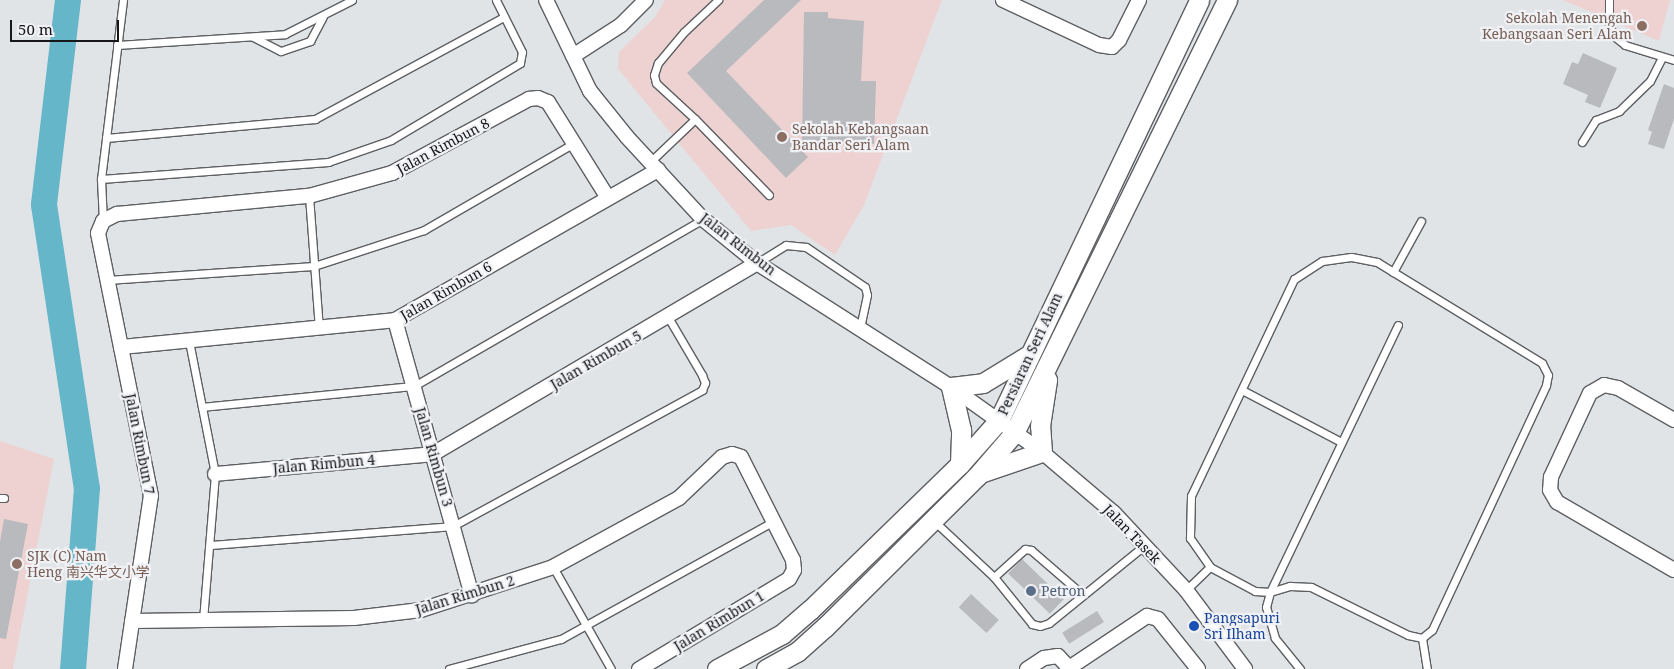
<!DOCTYPE html>
<html>
<head>
<meta charset="utf-8">
<style>
  body { margin:0 }
  #map { position:relative; width:1674px; height:669px; overflow:hidden; background:#e1e4e7; font-family:"Noto Serif","Noto Sans SC",serif }
  div>[style] { position:absolute }
  [style*='--x'] { left:calc(var(--x)*1px); top:calc(var(--y)*1px); width:calc(var(--w)*1px); rotate:calc(var(--a)*1deg) }
  .education>* { inset:0; background:#edd2d1 }
  .river>* { height:26px; margin:-13px; padding:0 13px; transform-origin:13px; border-radius:13px; background:#66b6ca }
  .building>* { inset:0; background:#b8babe; transform-origin:0 0 }
  .roads { filter:drop-shadow(1px 0 #5d5f62) drop-shadow(-1px 0 #5d5f62) drop-shadow(0 1px #5d5f62) drop-shadow(0 -1px #5d5f62) }
  .lane>* { height:7px; margin:-3.5px; padding:0 3.5px; transform-origin:3.5px; border-radius:3.5px; background:#fff }
  .street>* { height:14px; margin:-7px; padding:0 7px; transform-origin:7px; border-radius:7px; background:#fff }
  .secondary>* { height:19px; margin:-9.5px; padding:0 9.5px; transform-origin:9.5px; border-radius:9.5px; background:#fff }
  .dots>* { width:14px; height:14px; translate:-50% -50%; box-sizing:border-box; border:2px solid #eff1f5; border-radius:50% }
  span { translate:-50% -50%; white-space:nowrap; text-align:center; line-height:1.15; -webkit-text-stroke:4.5px #eff1f5; paint-order:stroke }
  .education-label { font-size:14px; color:#785e54 }
  .right { translate:-100% -50%; text-align:right }
  .left { translate:0 -50%; text-align:left }
  .street-label { font-size:14px; color:#171719 }
  .service-label { font-size:14px; color:#4e5e75 }
  .transit-label { font-size:14px; color:#164399 }
  .scale { position:absolute; left:10px; top:20px; width:109px; height:22px; box-sizing:border-box; border:2px solid #171719; border-top:0; padding-left:6px; font-size:15px; line-height:18px; white-space:nowrap; color:#171719; -webkit-text-stroke:4px #eff1f5; paint-order:stroke }
</style>
</head>
<body>
<div id="map">
  <div class="education">
    <i style="clip-path:polygon(665px 0,942px 0,864px 205px,835px 255px,791px 225px,751px 231px,618px 69px,619px 52px,655px 17px)"></i>
    <i style="clip-path:polygon(1563px 0,1670px 0,1659px 41px)"></i>
    <i style="clip-path:polygon(0 441px,54px 459px,13px 669px,0 669px)"></i>
  </div>
  <div class="river">
    <i style="--x:68;--y:0;--w:206;--a:96.7"></i>
    <i style="--x:44;--y:205;--w:286;--a:81.4"></i>
    <i style="--x:87;--y:488;--w:182;--a:94.4"></i>
  </div>
  <div class="building">
    <i style="clip-path:polygon(764px 0,801px 0,726px 71px,808px 157px,786px 178px,687px 73px)"></i>
    <i style="clip-path:polygon(804px 12px,828px 12px,828px 18px,864px 21px,861px 81px,876px 81px,874px 144px,802px 145px)"></i>
    <i style="clip-path:polygon(1583px 53px,1617px 68px,1600px 108px,1585px 102px,1588px 95px,1563px 84px,1572px 62px,1578px 64px)"></i>
    <i style="clip-path:polygon(1664px 84px,1674px 88px,1674px 119px,1664px 149px,1648px 144px,1652px 132px,1648px 130px)"></i>
    <i style="clip-path:polygon(4px 519px,28px 524px,6px 639px,0 638px,0 542px)"></i>
    <i style="left:1022px;top:559px;width:58px;height:20px;rotate:44deg"></i>
    <i style="left:971px;top:594px;width:38px;height:18px;rotate:43deg"></i>
    <i style="left:1097px;top:611px;width:13px;height:41px;rotate:58deg"></i>
  </div>
  <div class="roads">
    <div class="lane">
      <i style="--x:123;--y:0;--w:180;--a:97"></i>
      <i style="--x:101;--y:179;--w:228;--a:-4.3"></i>
      <i style="--x:328;--y:162;--w:67;--a:-19.2"></i>
      <i style="--x:391;--y:140;--w:150;--a:-30.8"></i>
      <i style="--x:520;--y:63;--w:11;--a:-80"></i>
      <i style="--x:522;--y:52;--w:58;--a:-116.6"></i>
      <i style="--x:1609;--y:0;--w:25;--a:90"></i>
      <i style="--x:1609;--y:25;--w:12;--a:66"></i>
      <i style="--x:1614;--y:36;--w:14;--a:39"></i>
      <i style="--x:1625;--y:45;--w:51;--a:17"></i>
      <i style="--x:253;--y:37;--w:31;--a:27"></i>
      <i style="--x:281;--y:51;--w:31;--a:-19"></i>
      <i style="--x:310;--y:41;--w:27;--a:-62"></i>
      <i style="--x:117;--y:45;--w:168;--a:-3.7"></i>
      <i style="--x:285;--y:34;--w:75;--a:-26.9"></i>
      <i style="--x:695;--y:119;--w:53;--a:-137.3"></i>
      <i style="--x:656;--y:83;--w:8;--a:-104"></i>
      <i style="--x:654;--y:75;--w:13;--a:-72"></i>
      <i style="--x:658;--y:63;--w:40;--a:-50"></i>
      <i style="--x:684;--y:32;--w:47;--a:-43.3"></i>
      <i style="--x:106;--y:138;--w:210;--a:-5.2"></i>
      <i style="--x:315;--y:119;--w:215;--a:-28.4"></i>
      <i style="--x:1582;--y:142;--w:26;--a:-58"></i>
      <i style="--x:1596;--y:120;--w:25;--a:-21"></i>
      <i style="--x:1619;--y:111;--w:43;--a:-44.1"></i>
      <i style="--x:1650;--y:81;--w:27;--a:-63"></i>
      <i style="--x:650;--y:162;--w:62;--a:-43.7"></i>
      <i style="--x:695;--y:119;--w:106;--a:45.8"></i>
      <i style="--x:101;--y:179;--w:42;--a:87.3"></i>
      <i style="--x:309;--y:196;--w:133;--a:85.7"></i>
      <i style="--x:757;--y:263;--w:34;--a:-32"></i>
      <i style="--x:786;--y:245;--w:20;--a:6"></i>
      <i style="--x:806;--y:247;--w:71;--a:34.1"></i>
      <i style="--x:865;--y:287;--w:8;--a:76"></i>
      <i style="--x:867;--y:295;--w:35;--a:102"></i>
      <i style="--x:1393;--y:272;--w:58;--a:-61.2"></i>
      <i style="--x:107;--y:280;--w:207;--a:-3.9"></i>
      <i style="--x:314;--y:266;--w:116;--a:-18.1"></i>
      <i style="--x:424;--y:230;--w:173;--a:-30.1"></i>
      <i style="--x:189;--y:341;--w:136;--a:78.9"></i>
      <i style="--x:215;--y:474;--w:146;--a:94.7"></i>
      <i style="--x:1242;--y:390;--w:112;--a:27.7"></i>
      <i style="--x:202;--y:407;--w:213;--a:-5.7"></i>
      <i style="--x:414;--y:386;--w:334;--a:-30"></i>
      <i style="--x:0;--y:498;--w:4;--a:0"></i>
      <i style="--x:933;--y:520;--w:83;--a:43.1"></i>
      <i style="--x:994;--y:577;--w:60;--a:51"></i>
      <i style="--x:1032;--y:624;--w:8;--a:14"></i>
      <i style="--x:1040;--y:626;--w:9;--a:-18"></i>
      <i style="--x:1049;--y:623;--w:124;--a:-39.1"></i>
      <i style="--x:211;--y:545;--w:243;--a:-4.5"></i>
      <i style="--x:453;--y:526;--w:284;--a:-28.6"></i>
      <i style="--x:702;--y:390;--w:8;--a:-67"></i>
      <i style="--x:705;--y:383;--w:9;--a:-111"></i>
      <i style="--x:702;--y:375;--w:67;--a:-120.4"></i>
      <i style="--x:553;--y:567;--w:117;--a:60.4"></i>
      <i style="--x:994;--y:577;--w:42;--a:-42.1"></i>
      <i style="--x:1025;--y:549;--w:6;--a:9"></i>
      <i style="--x:1031;--y:550;--w:67;--a:40.8"></i>
      <i style="--x:1186;--y:590;--w:33;--a:-44"></i>
      <i style="--x:1210;--y:567;--w:51;--a:28.1"></i>
      <i style="--x:1255;--y:591;--w:15;--a:4"></i>
      <i style="--x:1270;--y:592;--w:21;--a:-17"></i>
      <i style="--x:1290;--y:586;--w:21;--a:3"></i>
      <i style="--x:1311;--y:587;--w:108;--a:26.3"></i>
      <i style="--x:1408;--y:635;--w:14;--a:12"></i>
      <i style="--x:1422;--y:638;--w:13;--a:-39"></i>
      <i style="--x:1432;--y:630;--w:270;--a:-65"></i>
      <i style="--x:1546;--y:385;--w:10;--a:-79"></i>
      <i style="--x:1548;--y:375;--w:13;--a:-117"></i>
      <i style="--x:1542;--y:363;--w:193;--a:-148.5"></i>
      <i style="--x:1377;--y:262;--w:26;--a:-169"></i>
      <i style="--x:1351;--y:257;--w:29;--a:172"></i>
      <i style="--x:1322;--y:261;--w:33;--a:147"></i>
      <i style="--x:1294;--y:279;--w:240;--a:115.4"></i>
      <i style="--x:1191;--y:496;--w:42;--a:91.4"></i>
      <i style="--x:1190;--y:538;--w:35;--a:55"></i>
      <i style="--x:1422;--y:638;--w:31;--a:81"></i>
      <i style="--x:449;--y:669;--w:116;--a:-15"></i>
      <i style="--x:561;--y:639;--w:244;--a:-29"></i>
      <i style="--x:1300;--y:669;--w:40;--a:-129"></i>
      <i style="--x:1275;--y:638;--w:32;--a:-106"></i>
      <i style="--x:1266;--y:607;--w:16;--a:-75"></i>
      <i style="--x:1270;--y:592;--w:296;--a:-64.4"></i>
    </div>
    <div class="street">
      <i style="--x:546;--y:0;--w:101;--a:64.2"></i>
      <i style="--x:590;--y:91;--w:59;--a:51.2"></i>
      <i style="--x:627;--y:137;--w:112;--a:47.2"></i>
      <i style="--x:703;--y:219;--w:70;--a:39.2"></i>
      <i style="--x:757;--y:263;--w:230;--a:32.6"></i>
      <i style="--x:951;--y:387;--w:112;--a:35.5"></i>
      <i style="--x:1042;--y:452;--w:94;--a:40.3"></i>
      <i style="--x:1114;--y:513;--w:105;--a:46.9"></i>
      <i style="--x:1186;--y:590;--w:99;--a:53.2"></i>
      <i style="--x:1003;--y:0;--w:106;--a:25.1"></i>
      <i style="--x:1099;--y:45;--w:13;--a:9"></i>
      <i style="--x:1112;--y:47;--w:10;--a:-45"></i>
      <i style="--x:1119;--y:40;--w:45;--a:-63.4"></i>
      <i style="--x:573;--y:56;--w:57;--a:-32.9"></i>
      <i style="--x:621;--y:25;--w:35;--a:-45"></i>
      <i style="--x:395;--y:320;--w:286;--a:74.4"></i>
      <i style="--x:121;--y:347;--w:275;--a:-5.6"></i>
      <i style="--x:395;--y:320;--w:303;--a:-29.7"></i>
      <i style="--x:1674;--y:420;--w:64;--a:-150.3"></i>
      <i style="--x:1618;--y:388;--w:14;--a:-168"></i>
      <i style="--x:1604;--y:385;--w:16;--a:150"></i>
      <i style="--x:1590;--y:393;--w:93;--a:114.9"></i>
      <i style="--x:1551;--y:477;--w:13;--a:94"></i>
      <i style="--x:1550;--y:490;--w:14;--a:60"></i>
      <i style="--x:1557;--y:502;--w:135;--a:30.2"></i>
      <i style="--x:215;--y:474;--w:219;--a:-5.2"></i>
      <i style="--x:433;--y:454;--w:376;--a:-30.5"></i>
      <i style="--x:132;--y:621;--w:222;--a:-0.8"></i>
      <i style="--x:354;--y:618;--w:67;--a:-6.8"></i>
      <i style="--x:421;--y:610;--w:139;--a:-18"></i>
      <i style="--x:553;--y:567;--w:144;--a:-28.7"></i>
      <i style="--x:679;--y:498;--w:59;--a:-43.6"></i>
      <i style="--x:722;--y:457;--w:10;--a:-17"></i>
      <i style="--x:732;--y:454;--w:9;--a:18"></i>
      <i style="--x:741;--y:457;--w:115;--a:63.2"></i>
      <i style="--x:793;--y:560;--w:10;--a:84"></i>
      <i style="--x:794;--y:570;--w:10;--a:119"></i>
      <i style="--x:789;--y:579;--w:175;--a:149"></i>
      <i style="--x:1069;--y:668;--w:94;--a:-33.7"></i>
      <i style="--x:1147;--y:616;--w:11;--a:15"></i>
      <i style="--x:1158;--y:619;--w:64;--a:51.3"></i>
      <i style="--x:125;--y:669;--w:175;--a:-81.5"></i>
      <i style="--x:151;--y:496;--w:268;--a:-101.4"></i>
      <i style="--x:98;--y:233;--w:13;--a:-67"></i>
      <i style="--x:103;--y:221;--w:16;--a:-27"></i>
      <i style="--x:117;--y:214;--w:193;--a:-5.4"></i>
      <i style="--x:309;--y:196;--w:86;--a:-15.5"></i>
      <i style="--x:392;--y:173;--w:156;--a:-28.4"></i>
      <i style="--x:529;--y:99;--w:9;--a:-6"></i>
      <i style="--x:538;--y:98;--w:11;--a:22"></i>
      <i style="--x:548;--y:102;--w:113;--a:58"></i>
      <i style="--x:1027;--y:669;--w:20;--a:-33"></i>
      <i style="--x:1044;--y:658;--w:14;--a:-8"></i>
      <i style="--x:1058;--y:656;--w:18;--a:47"></i>
    </div>
    <div class="secondary">
      <i style="--x:960;--y:464;--w:34;--a:-88"></i>
      <i style="--x:961;--y:430;--w:44;--a:-103.1"></i>
      <i style="--x:951;--y:387;--w:32;--a:-7"></i>
      <i style="--x:983;--y:383;--w:54;--a:-31.3"></i>
      <i style="--x:983;--y:472;--w:62;--a:-18.7"></i>
      <i style="--x:1042;--y:452;--w:26;--a:-94"></i>
      <i style="--x:1040;--y:426;--w:47;--a:-81.3"></i>
      <i style="--x:717;--y:669;--w:74;--a:-28.3"></i>
      <i style="--x:782;--y:634;--w:37;--a:-41"></i>
      <i style="--x:810;--y:610;--w:209;--a:-44.2"></i>
      <i style="--x:960;--y:464;--w:59;--a:-48.4"></i>
      <i style="--x:999;--y:420;--w:465;--a:-64.5"></i>
      <i style="--x:766;--y:669;--w:35;--a:-29"></i>
      <i style="--x:797;--y:652;--w:38;--a:-42"></i>
      <i style="--x:825;--y:627;--w:214;--a:-44.8"></i>
      <i style="--x:977;--y:476;--w:57;--a:-49.3"></i>
      <i style="--x:1014;--y:433;--w:483;--a:-63.8"></i>
    </div>
  </div>
  <div class="dots">
    <i style="left:1642px;top:26px;background:#8d6e63"></i>
    <i style="left:782px;top:137px;background:#8d6e63"></i>
    <i style="left:17px;top:564px;background:#8d6e63"></i>
    <i style="left:1031px;top:591px;background:#5c6f8a"></i>
    <i style="left:1194px;top:626px;background:#1a4fb4"></i>
  </div>
  <div class="education-label">
    <span class="right" style="left:1632px;top:26px">Sekolah Menengah<br>Kebangsaan Seri Alam</span>
    <span class="left" style="left:792px;top:137px">Sekolah Kebangsaan<br>Bandar Seri Alam</span>
    <span class="left" style="left:27px;top:564px">SJK (C) Nam<br>Heng 南兴华文小学</span>
  </div>
  <div class="street-label">
    <span style="left:443px;top:146px;rotate:-28deg">Jalan Rimbun 8</span>
    <span style="left:738px;top:244px;rotate:38deg">Jalan Rimbun</span>
    <span style="left:446px;top:291px;rotate:-30deg">Jalan Rimbun 6</span>
    <span style="left:1030px;top:354px;rotate:-65deg">Persiaran Seri Alam</span>
    <span style="left:596px;top:360px;rotate:-30deg">Jalan Rimbun 5</span>
    <span style="left:140px;top:444px;rotate:79deg">Jalan Rimbun 7</span>
    <span style="left:434px;top:457px;rotate:74deg">Jalan Rimbun 3</span>
    <span style="left:324px;top:464px;rotate:-5deg">Jalan Rimbun 4</span>
    <span style="left:1132px;top:534px;rotate:46deg">Jalan Tasek</span>
    <span style="left:465px;top:595px;rotate:-17deg">Jalan Rimbun 2</span>
    <span style="left:719px;top:621px;rotate:-31deg">Jalan Rimbun 1</span>
  </div>
  <div class="service-label">
    <span class="left" style="left:1041px;top:591px">Petron</span>
  </div>
  <div class="transit-label">
    <span class="left" style="left:1204px;top:626px">Pangsapuri<br>Sri Ilham</span>
  </div>
  <div class="scale">50 m</div>
</div>
</body>
</html>
